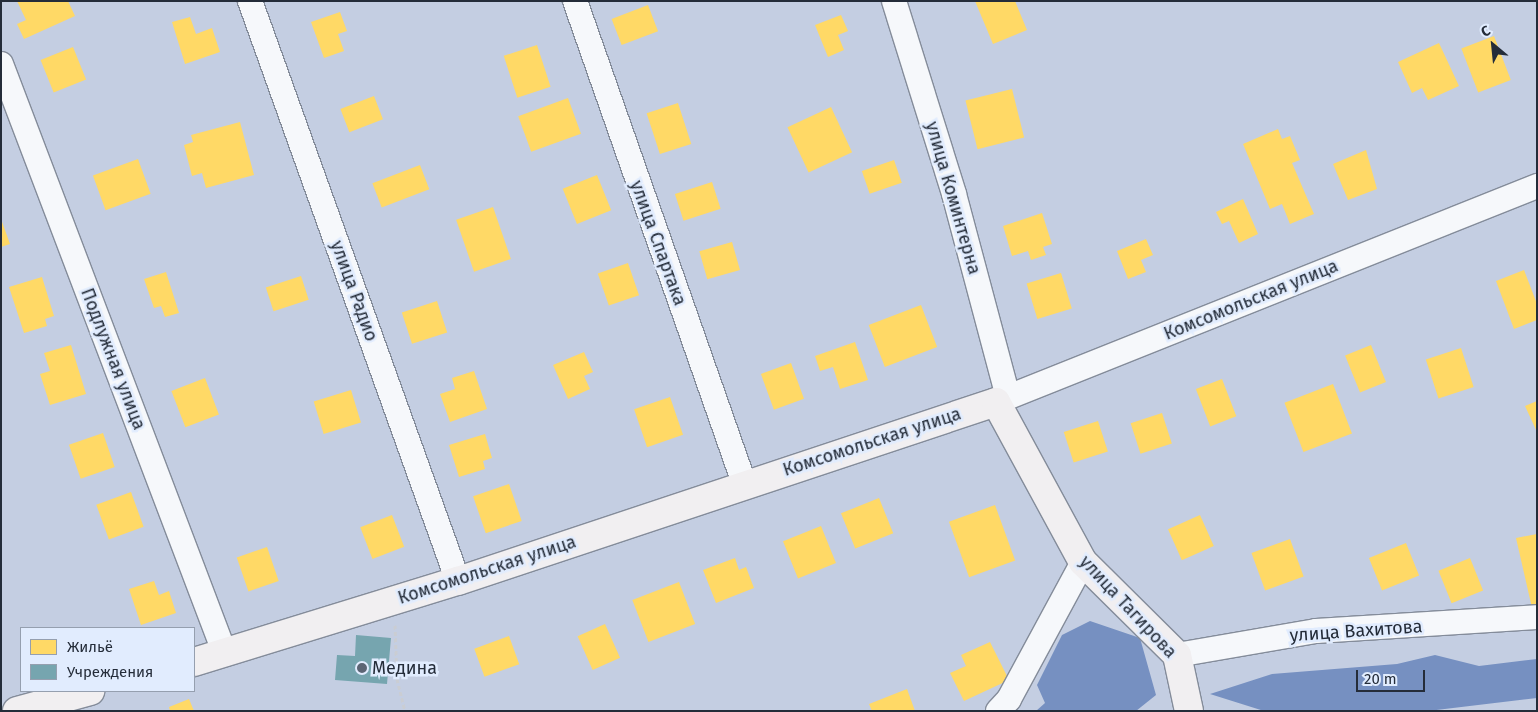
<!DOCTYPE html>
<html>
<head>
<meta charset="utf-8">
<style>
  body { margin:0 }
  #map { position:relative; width:1538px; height:712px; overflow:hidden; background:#c4cee2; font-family:"Fira Sans",sans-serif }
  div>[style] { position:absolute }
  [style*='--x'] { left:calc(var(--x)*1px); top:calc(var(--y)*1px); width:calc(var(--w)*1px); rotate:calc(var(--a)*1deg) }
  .water>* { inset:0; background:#7690c1 }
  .homes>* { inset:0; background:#ffd966; transform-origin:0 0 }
  .public>* { inset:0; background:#76a5af }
  .path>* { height:3px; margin-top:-1.5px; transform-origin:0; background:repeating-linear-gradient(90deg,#cacdd3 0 4px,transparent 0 6.5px) }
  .roads { filter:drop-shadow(1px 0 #848c9a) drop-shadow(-1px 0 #848c9a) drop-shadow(0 1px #848c9a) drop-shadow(0 -1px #848c9a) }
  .street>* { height:24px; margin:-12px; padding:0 12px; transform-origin:12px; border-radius:12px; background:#f6f8fb }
  .secondary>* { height:28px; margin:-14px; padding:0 14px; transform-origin:14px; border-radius:14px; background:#f1eff1 }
  .dots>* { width:14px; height:14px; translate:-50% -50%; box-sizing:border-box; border:2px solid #e1ecfe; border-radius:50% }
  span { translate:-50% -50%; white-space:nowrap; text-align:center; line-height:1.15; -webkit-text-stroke:5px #e1ecfe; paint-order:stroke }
  .street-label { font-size:18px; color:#242c39 }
  .poi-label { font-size:18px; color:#242c39 }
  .left { translate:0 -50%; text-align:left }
  .frame { position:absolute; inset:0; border:2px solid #242c39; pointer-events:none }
  .legend { position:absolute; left:20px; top:627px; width:175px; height:65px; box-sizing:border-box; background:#e1ecfe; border:1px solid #959faf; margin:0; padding:6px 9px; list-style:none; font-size:15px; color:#242c39 }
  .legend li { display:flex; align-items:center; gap:10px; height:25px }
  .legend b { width:25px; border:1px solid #959faf }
  .north { position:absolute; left:1468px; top:20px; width:50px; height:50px; -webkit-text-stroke:4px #e1ecfe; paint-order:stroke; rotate:332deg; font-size:14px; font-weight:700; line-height:20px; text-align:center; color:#242c39 }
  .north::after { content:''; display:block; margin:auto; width:18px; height:22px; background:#242c39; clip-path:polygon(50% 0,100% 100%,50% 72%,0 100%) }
  .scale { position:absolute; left:1356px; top:670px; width:69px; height:22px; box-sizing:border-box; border:2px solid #242c39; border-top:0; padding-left:6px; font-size:15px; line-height:18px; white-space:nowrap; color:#242c39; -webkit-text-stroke:4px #e1ecfe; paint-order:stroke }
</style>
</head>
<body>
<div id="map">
  <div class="water">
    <i style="clip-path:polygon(1090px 621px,1140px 638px,1156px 695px,1136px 711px,1036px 711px,1045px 703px,1037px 685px,1062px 635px)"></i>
    <i style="clip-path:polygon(1435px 655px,1479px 666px,1537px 659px,1537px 698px,1428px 711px,1264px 711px,1210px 694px,1272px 674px,1397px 664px)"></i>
  </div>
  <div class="homes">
    <i style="clip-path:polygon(17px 1px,68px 1px,75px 16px,24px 39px,17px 24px,26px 20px)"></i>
    <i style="clip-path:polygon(975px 1px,1015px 1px,1027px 30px,993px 44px)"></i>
    <i style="left:648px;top:5px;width:28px;height:39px;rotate:69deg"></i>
    <i style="clip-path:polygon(340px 12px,347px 31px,338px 34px,344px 51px,324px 58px,311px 22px)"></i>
    <i style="clip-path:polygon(841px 15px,848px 31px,838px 35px,844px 50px,828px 57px,815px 25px)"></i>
    <i style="clip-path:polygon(190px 17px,196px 34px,212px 28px,220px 52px,185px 64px,172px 22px)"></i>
    <i style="left:1494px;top:36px;width:47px;height:35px;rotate:69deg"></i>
    <i style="clip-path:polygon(1439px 43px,1459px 86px,1428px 100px,1422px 88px,1412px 93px,1398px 62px)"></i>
    <i style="left:537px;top:45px;width:44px;height:35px;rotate:72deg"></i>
    <i style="left:73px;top:47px;width:35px;height:35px;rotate:68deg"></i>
    <i style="left:1012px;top:89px;width:50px;height:48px;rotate:76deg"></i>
    <i style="left:374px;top:96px;width:25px;height:36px;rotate:69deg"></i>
    <i style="left:568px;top:98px;width:38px;height:53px;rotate:70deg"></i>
    <i style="left:678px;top:103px;width:43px;height:33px;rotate:72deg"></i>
    <i style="left:831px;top:107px;width:50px;height:48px;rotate:65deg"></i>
    <i style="clip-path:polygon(240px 122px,254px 175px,206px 188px,202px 173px,192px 176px,184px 145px,193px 142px,191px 135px)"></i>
    <i style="clip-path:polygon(1278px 129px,1282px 139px,1290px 136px,1300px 160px,1292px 163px,1314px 214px,1290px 224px,1282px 204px,1270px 209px,1243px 144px)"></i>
    <i style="clip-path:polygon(1366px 150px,1377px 189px,1348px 200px,1333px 164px)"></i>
    <i style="left:138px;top:159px;width:37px;height:48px;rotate:70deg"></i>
    <i style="left:894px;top:160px;width:24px;height:34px;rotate:71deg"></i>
    <i style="left:420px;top:165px;width:26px;height:51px;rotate:69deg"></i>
    <i style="left:597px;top:175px;width:38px;height:37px;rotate:68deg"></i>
    <i style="left:712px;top:182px;width:28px;height:39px;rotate:72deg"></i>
    <i style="clip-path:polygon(1243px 199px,1258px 234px,1239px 243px,1229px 221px,1222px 224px,1216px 212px)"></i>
    <i style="left:493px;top:207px;width:55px;height:39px;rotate:71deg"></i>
    <i style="clip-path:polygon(1042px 213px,1052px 244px,1043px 247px,1046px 255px,1031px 260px,1028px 251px,1012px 256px,1003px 226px)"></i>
    <i style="clip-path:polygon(1px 219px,10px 244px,1px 247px)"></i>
    <i style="clip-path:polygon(1146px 239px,1153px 255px,1141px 260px,1146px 272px,1128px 279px,1117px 251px)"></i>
    <i style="left:732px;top:242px;width:29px;height:34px;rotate:74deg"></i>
    <i style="left:628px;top:263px;width:34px;height:32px;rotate:71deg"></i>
    <i style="clip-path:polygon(1524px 270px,1537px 304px,1537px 320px,1514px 329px,1496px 281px)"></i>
    <i style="clip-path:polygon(166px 272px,179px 313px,165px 317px,161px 306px,154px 308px,144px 279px)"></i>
    <i style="left:1061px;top:273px;width:37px;height:36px;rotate:73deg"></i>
    <i style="left:301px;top:276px;width:25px;height:37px;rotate:72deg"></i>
    <i style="clip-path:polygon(42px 277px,54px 316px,45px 319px,47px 326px,24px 333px,9px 287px)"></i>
    <i style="left:437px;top:301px;width:33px;height:37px;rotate:72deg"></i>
    <i style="left:921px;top:305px;width:45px;height:56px;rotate:69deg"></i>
    <i style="clip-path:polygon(855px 342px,868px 380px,840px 389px,833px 367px,820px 371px,815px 356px)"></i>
    <i style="clip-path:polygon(71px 345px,86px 394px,50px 405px,40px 374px,50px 371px,44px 353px)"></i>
    <i style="left:1371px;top:345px;width:40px;height:28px;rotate:68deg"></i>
    <i style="left:1461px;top:348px;width:41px;height:37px;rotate:72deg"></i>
    <i style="clip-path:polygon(584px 352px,593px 372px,584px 376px,590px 389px,568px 399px,553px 365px)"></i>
    <i style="left:791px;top:363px;width:38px;height:32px;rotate:70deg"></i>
    <i style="clip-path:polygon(474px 371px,487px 409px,450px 422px,440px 394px,455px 389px,452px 378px)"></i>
    <i style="left:205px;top:378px;width:39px;height:36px;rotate:69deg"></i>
    <i style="left:1222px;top:379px;width:40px;height:28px;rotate:69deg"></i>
    <i style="left:1333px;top:384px;width:53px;height:52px;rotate:69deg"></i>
    <i style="left:351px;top:390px;width:34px;height:39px;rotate:73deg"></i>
    <i style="left:670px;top:397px;width:40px;height:38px;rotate:71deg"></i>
    <i style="clip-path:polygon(1537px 401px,1537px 432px,1525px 406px)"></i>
    <i style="left:1162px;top:413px;width:32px;height:33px;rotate:72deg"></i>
    <i style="left:1098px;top:421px;width:32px;height:36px;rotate:72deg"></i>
    <i style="left:103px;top:433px;width:36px;height:36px;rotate:71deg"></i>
    <i style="clip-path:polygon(485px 434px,492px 458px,483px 461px,485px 469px,459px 477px,449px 445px)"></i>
    <i style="left:509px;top:484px;width:39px;height:38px;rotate:71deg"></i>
    <i style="left:131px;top:492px;width:37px;height:37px;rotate:70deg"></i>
    <i style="left:879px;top:498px;width:38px;height:41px;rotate:68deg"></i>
    <i style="left:995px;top:505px;width:59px;height:49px;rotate:70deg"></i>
    <i style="left:392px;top:515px;width:34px;height:34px;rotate:69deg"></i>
    <i style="left:1200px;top:515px;width:34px;height:35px;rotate:66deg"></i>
    <i style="left:821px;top:526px;width:40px;height:41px;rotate:68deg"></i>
    <i style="clip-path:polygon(1537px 534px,1537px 607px,1532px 608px,1516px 538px)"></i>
    <i style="left:1290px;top:539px;width:40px;height:41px;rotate:70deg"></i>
    <i style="left:1406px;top:543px;width:35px;height:40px;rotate:68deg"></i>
    <i style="left:267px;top:547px;width:36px;height:32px;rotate:71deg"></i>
    <i style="clip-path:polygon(735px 558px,739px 570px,746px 567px,754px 588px,716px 603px,703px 570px)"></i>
    <i style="left:1470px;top:558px;width:35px;height:34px;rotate:68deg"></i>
    <i style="clip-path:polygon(154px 581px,159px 595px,169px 591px,176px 613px,141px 625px,129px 589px)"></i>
    <i style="left:679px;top:582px;width:45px;height:50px;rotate:69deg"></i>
    <i style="left:605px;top:624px;width:37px;height:30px;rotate:66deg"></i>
    <i style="left:509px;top:636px;width:30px;height:37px;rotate:70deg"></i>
    <i style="clip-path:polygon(990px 642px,1009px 680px,964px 701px,950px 673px,966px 666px,961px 655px)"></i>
    <i style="clip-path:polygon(907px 689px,915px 711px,872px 711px,869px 704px)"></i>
    <i style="clip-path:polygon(189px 699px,194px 711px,170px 711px,169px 707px)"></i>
  </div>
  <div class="public">
    <i style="clip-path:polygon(356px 635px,391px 638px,387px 684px,335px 680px,337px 655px,355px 656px)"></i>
  </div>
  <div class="path">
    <i style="--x:395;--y:625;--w:54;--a:87.9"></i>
    <i style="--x:397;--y:679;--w:33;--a:76"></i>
  </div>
  <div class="roads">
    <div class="street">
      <i style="--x:250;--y:1;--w:616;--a:70.27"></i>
      <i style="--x:575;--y:1;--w:511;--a:70.68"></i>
      <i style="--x:894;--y:1;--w:202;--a:72.7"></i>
      <i style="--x:954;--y:194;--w:210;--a:75.1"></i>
      <i style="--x:1;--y:64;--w:631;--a:69.21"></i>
      <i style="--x:996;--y:402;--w:583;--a:-21.76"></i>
      <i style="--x:1177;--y:655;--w:141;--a:-9.8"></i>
      <i style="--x:1316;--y:631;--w:221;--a:-3.6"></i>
      <i style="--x:998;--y:711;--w:16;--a:-47"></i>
      <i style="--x:1009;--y:699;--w:156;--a:-61.6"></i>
    </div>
    <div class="secondary">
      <i style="--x:194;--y:662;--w:276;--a:-17.1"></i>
      <i style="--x:458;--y:581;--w:567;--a:-18.4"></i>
      <i style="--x:996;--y:402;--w:182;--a:61.5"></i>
      <i style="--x:1083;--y:562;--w:132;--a:44.7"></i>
      <i style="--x:1177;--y:655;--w:57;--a:77.9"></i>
      <i style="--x:17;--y:711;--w:76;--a:-15.3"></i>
    </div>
  </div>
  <div class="dots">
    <i style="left:362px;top:668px;background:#5c6574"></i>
  </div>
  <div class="street-label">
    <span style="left:953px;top:198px;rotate:74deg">улица Коминтерна</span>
    <span style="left:658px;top:243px;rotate:70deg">улица Спартака</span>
    <span style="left:354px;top:291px;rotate:70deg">улица Радио</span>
    <span style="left:1251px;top:300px;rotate:-22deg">Комсомольская улица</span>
    <span style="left:113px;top:359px;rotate:69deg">Подлужная улица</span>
    <span style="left:872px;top:442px;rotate:-18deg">Комсомольская улица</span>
    <span style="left:487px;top:570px;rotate:-18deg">Комсомольская улица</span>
    <span style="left:1128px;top:607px;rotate:47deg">улица Тагирова</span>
    <span style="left:1356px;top:631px;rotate:-4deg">улица Вахитова</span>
  </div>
  <div class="poi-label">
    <span class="left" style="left:372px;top:668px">Медина</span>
  </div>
  <div class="frame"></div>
  <ul class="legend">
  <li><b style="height:14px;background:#ffd966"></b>Жильё</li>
  <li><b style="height:14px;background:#76a5af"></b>Учреждения</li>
  </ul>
  <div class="north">С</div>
  <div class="scale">20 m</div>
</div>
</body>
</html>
